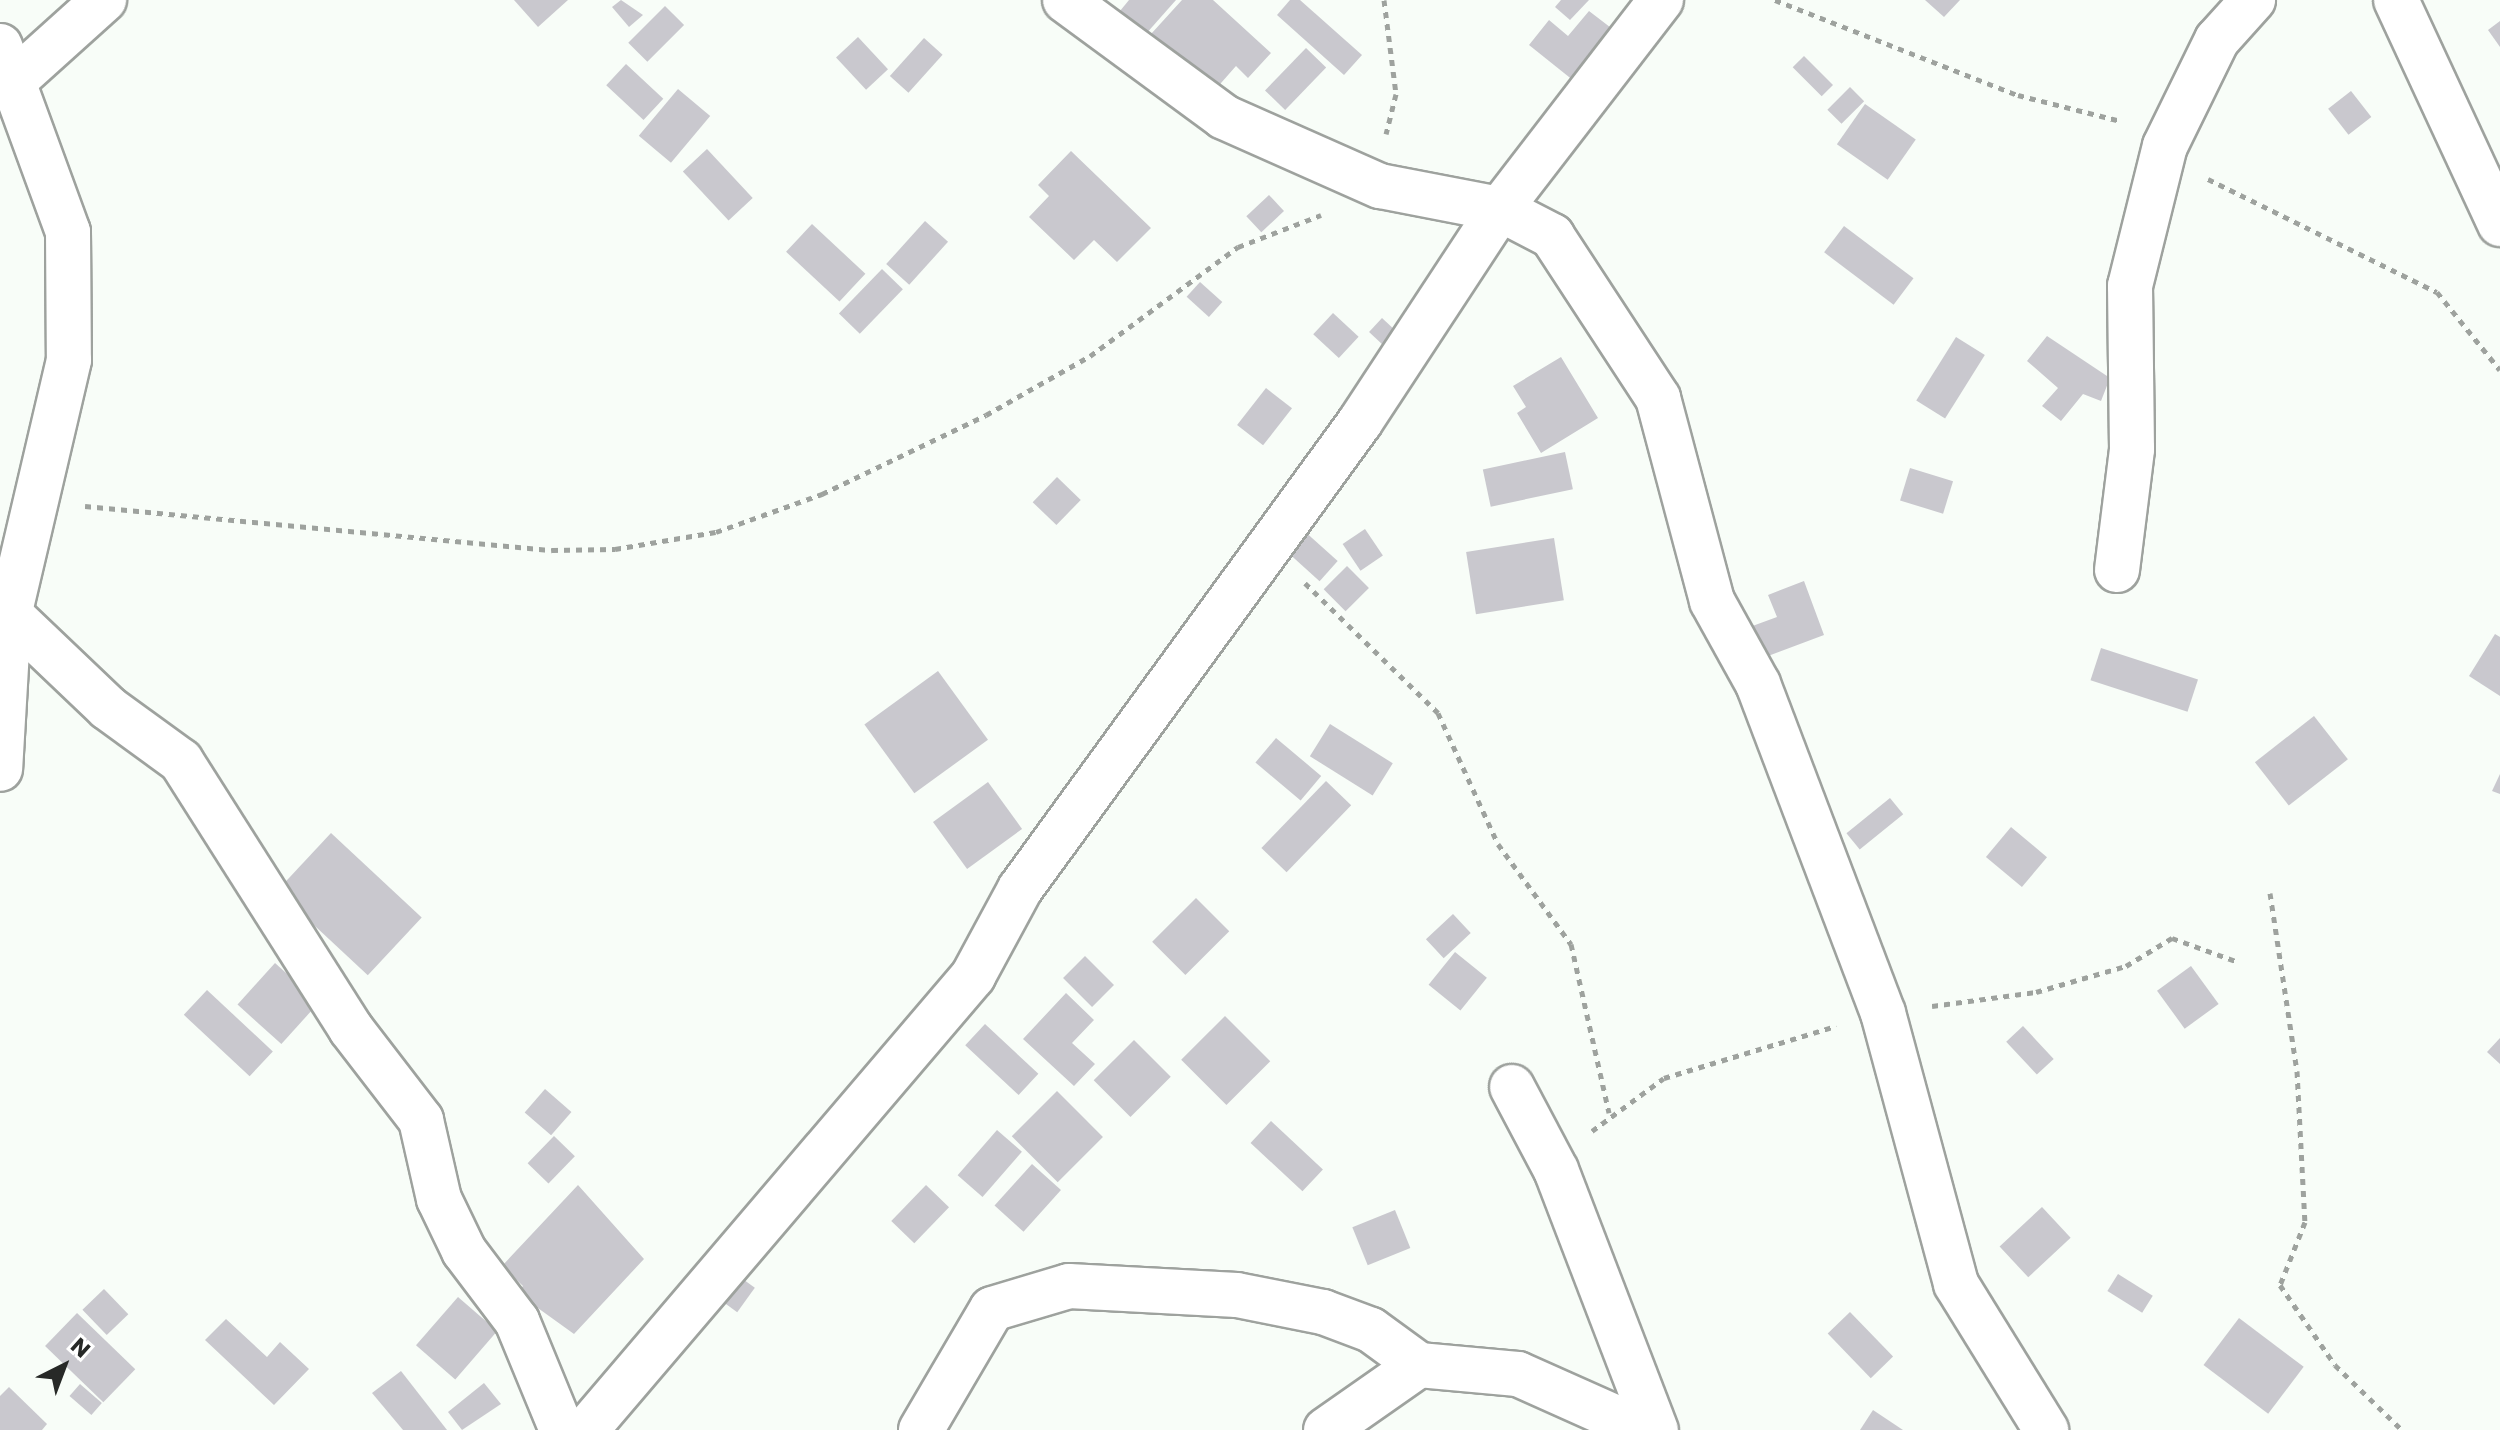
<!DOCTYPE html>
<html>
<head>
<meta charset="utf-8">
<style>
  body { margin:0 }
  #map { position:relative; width:2500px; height:1430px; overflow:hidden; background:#f8fdf8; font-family:Poppins,sans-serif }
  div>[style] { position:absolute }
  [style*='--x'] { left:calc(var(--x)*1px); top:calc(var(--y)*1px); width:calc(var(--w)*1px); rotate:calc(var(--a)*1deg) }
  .building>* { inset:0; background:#c9c8ce; transform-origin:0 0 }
  .path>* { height:5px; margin-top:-2.5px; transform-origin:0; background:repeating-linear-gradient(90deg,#9ea29e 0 6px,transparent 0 12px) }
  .roads { filter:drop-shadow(2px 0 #9ea29e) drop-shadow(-2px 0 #9ea29e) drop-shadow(0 2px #9ea29e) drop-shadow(0 -2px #9ea29e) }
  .street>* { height:44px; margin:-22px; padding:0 22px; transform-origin:22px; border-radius:22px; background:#fff }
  span { translate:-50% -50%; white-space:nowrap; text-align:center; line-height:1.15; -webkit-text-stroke:6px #fff; paint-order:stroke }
  .north { position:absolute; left:24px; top:1326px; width:80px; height:80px; -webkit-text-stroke:6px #fff; paint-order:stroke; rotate:42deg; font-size:22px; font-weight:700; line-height:32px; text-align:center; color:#272927 }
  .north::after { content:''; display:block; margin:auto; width:28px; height:36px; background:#272927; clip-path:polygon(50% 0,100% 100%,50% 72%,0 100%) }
</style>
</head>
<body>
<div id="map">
  <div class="building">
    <i style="clip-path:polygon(514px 0,568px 0,538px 27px)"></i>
    <i style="clip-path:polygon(621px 0,643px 15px,629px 27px,612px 7px)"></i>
    <i style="clip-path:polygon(1129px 0,1176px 0,1145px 35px,1120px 11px)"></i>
    <i style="clip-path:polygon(1182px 0,1213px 0,1271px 53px,1248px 78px,1236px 66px,1214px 91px,1151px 34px)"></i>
    <i style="clip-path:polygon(1290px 0,1300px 0,1362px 55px,1344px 75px,1277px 15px)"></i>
    <i style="clip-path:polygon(1561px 0,1589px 0,1570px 20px,1555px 7px)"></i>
    <i style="clip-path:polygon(1925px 0,1960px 0,1944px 17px)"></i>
    <i style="left:665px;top:6px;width:27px;height:52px;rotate:45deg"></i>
    <i style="clip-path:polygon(1589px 11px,1619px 34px,1579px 85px,1529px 45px,1549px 20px,1568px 36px)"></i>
    <i style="clip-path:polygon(2500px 21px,2500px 47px,2488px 30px)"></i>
    <i style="left:858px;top:37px;width:44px;height:30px;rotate:47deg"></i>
    <i style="left:924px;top:38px;width:25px;height:51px;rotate:42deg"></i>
    <i style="left:1306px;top:48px;width:28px;height:59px;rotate:44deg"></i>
    <i style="left:1804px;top:56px;width:41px;height:16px;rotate:45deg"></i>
    <i style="left:626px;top:64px;width:51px;height:29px;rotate:43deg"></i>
    <i style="left:1850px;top:87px;width:20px;height:32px;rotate:45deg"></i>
    <i style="left:678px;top:89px;width:42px;height:61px;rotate:40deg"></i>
    <i style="left:2351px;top:91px;width:33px;height:29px;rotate:52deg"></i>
    <i style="left:1865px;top:104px;width:62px;height:49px;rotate:35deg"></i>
    <i style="left:707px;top:149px;width:67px;height:33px;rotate:47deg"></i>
    <i style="clip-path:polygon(1071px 151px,1151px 228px,1117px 262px,1094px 240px,1074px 260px,1029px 217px,1049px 196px,1038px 185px)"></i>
    <i style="left:1269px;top:195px;width:22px;height:31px;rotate:47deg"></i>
    <i style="left:925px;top:221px;width:31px;height:58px;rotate:42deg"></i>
    <i style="left:812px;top:224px;width:73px;height:38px;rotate:43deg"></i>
    <i style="left:1844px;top:226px;width:87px;height:33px;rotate:37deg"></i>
    <i style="left:882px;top:269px;width:29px;height:62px;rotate:44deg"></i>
    <i style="left:1200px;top:282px;width:30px;height:20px;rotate:42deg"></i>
    <i style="left:1333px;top:313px;width:35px;height:29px;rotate:43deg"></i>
    <i style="left:1382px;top:318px;width:22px;height:19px;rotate:43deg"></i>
    <i style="clip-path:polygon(2047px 336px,2110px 378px,2101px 401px,2083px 394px,2061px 421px,2042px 406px,2058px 388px,2027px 361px)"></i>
    <i style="left:1956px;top:337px;width:34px;height:75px;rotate:32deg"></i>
    <i style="clip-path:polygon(1561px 357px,1598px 418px,1541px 453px,1517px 413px,1526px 407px,1513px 386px)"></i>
    <i style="left:1266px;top:388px;width:33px;height:47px;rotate:38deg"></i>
    <i style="left:1565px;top:452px;width:38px;height:84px;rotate:78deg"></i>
    <i style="left:1910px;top:468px;width:45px;height:34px;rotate:17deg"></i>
    <i style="left:1057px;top:477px;width:33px;height:35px;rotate:44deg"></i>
    <i style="left:1302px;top:529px;width:48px;height:27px;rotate:42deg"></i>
    <i style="left:1365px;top:529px;width:32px;height:27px;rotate:56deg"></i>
    <i style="left:1554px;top:538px;width:63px;height:89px;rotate:81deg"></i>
    <i style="left:1347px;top:566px;width:31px;height:33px;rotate:45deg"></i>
    <i style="clip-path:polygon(1804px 581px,1824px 635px,1760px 659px,1747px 628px,1777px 617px,1768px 595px)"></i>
    <i style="clip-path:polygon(2495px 634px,2500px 637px,2500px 696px,2469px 676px)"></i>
    <i style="left:2101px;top:648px;width:102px;height:34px;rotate:18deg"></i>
    <i style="left:938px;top:671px;width:85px;height:91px;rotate:54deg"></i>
    <i style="left:2314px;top:716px;width:55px;height:75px;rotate:52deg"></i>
    <i style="left:1330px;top:724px;width:74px;height:38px;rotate:32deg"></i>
    <i style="left:1276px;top:738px;width:59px;height:32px;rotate:40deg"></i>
    <i style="clip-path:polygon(2500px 774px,2500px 794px,2492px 791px)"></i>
    <i style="left:1326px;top:781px;width:35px;height:93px;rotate:44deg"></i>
    <i style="left:988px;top:782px;width:58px;height:68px;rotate:54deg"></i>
    <i style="left:1890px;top:798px;width:21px;height:56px;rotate:51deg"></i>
    <i style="left:2011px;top:827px;width:47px;height:39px;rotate:40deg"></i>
    <i style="left:331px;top:833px;width:124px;height:79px;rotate:43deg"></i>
    <i style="left:1196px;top:898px;width:47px;height:62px;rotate:45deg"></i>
    <i style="left:1453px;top:914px;width:26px;height:37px;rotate:47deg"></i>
    <i style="left:1455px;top:952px;width:41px;height:42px;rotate:39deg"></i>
    <i style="left:1085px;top:956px;width:41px;height:31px;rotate:45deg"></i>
    <i style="left:275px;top:963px;width:59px;height:56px;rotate:42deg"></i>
    <i style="left:2191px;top:966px;width:47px;height:42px;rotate:54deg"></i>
    <i style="left:207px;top:990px;width:90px;height:34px;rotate:43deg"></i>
    <i style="clip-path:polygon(1066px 993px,1094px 1020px,1072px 1043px,1095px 1064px,1074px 1086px,1023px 1039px)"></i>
    <i style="left:1225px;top:1016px;width:64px;height:62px;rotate:45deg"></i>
    <i style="left:985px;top:1024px;width:73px;height:29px;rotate:43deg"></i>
    <i style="left:2023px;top:1026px;width:45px;height:23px;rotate:47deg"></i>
    <i style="clip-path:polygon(2500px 1038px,2500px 1064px,2487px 1052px)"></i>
    <i style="left:1134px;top:1040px;width:52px;height:57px;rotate:45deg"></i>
    <i style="left:545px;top:1089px;width:35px;height:31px;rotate:41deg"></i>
    <i style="left:1057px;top:1091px;width:65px;height:64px;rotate:45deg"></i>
    <i style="left:1271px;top:1121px;width:71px;height:30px;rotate:43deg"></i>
    <i style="left:997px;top:1130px;width:33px;height:60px;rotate:41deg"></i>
    <i style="left:554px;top:1136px;width:29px;height:38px;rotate:44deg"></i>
    <i style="left:1032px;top:1164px;width:39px;height:56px;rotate:42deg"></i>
    <i style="clip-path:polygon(578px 1185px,644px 1259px,574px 1334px,517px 1293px,523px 1286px,502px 1266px)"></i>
    <i style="left:926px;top:1185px;width:32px;height:50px;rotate:44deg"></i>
    <i style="left:2042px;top:1207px;width:42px;height:58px;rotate:47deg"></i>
    <i style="left:1395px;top:1210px;width:41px;height:46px;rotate:68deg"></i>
    <i style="left:733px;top:1272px;width:27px;height:30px;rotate:36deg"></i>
    <i style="left:2118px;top:1274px;width:41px;height:20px;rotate:32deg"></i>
    <i style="left:104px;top:1289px;width:35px;height:30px;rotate:46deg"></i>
    <i style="left:458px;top:1297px;width:52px;height:64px;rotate:41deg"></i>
    <i style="left:1850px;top:1312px;width:62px;height:31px;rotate:46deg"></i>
    <i style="left:77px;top:1313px;width:81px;height:46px;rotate:44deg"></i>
    <i style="left:2239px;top:1318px;width:81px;height:59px;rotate:37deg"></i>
    <i style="clip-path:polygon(226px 1319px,267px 1357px,280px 1342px,309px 1369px,274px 1405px,205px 1340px)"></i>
    <i style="clip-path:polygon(401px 1371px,447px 1430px,403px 1430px,372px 1393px)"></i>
    <i style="clip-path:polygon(484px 1383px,501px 1404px,462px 1430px,448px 1412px)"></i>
    <i style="left:80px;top:1384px;width:29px;height:16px;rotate:41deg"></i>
    <i style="clip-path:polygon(9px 1387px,47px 1424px,42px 1430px,0 1430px,0 1396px)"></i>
    <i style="clip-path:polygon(1873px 1410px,1903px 1430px,1860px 1430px)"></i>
  </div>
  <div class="path">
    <i style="--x:1384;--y:0;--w:95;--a:82.7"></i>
    <i style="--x:1396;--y:94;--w:41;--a:104"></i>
    <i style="--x:1775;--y:0;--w:261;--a:21.4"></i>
    <i style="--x:2018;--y:95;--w:106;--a:14.2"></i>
    <i style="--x:2208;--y:179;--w:255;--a:26.3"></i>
    <i style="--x:2437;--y:292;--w:100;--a:51.1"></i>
    <i style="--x:85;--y:506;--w:469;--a:5.4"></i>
    <i style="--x:552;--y:550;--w:63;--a:-0.9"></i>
    <i style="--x:615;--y:549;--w:102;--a:-9.6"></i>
    <i style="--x:716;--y:532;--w:113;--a:-19.7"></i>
    <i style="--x:822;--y:494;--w:182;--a:-25.7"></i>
    <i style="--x:986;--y:415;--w:120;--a:-29.6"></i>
    <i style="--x:1090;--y:356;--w:184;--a:-36.4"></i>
    <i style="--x:1238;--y:247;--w:89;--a:-21.1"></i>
    <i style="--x:1305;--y:583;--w:186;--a:44.3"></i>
    <i style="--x:1438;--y:713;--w:144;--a:65.4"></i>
    <i style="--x:1498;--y:844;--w:124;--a:53.9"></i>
    <i style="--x:1571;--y:944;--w:173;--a:77.3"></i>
    <i style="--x:2270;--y:893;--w:180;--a:81.4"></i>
    <i style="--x:2297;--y:1071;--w:151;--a:87"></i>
    <i style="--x:2305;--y:1222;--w:68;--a:111.6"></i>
    <i style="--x:2280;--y:1285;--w:97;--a:55.5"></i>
    <i style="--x:2335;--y:1365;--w:93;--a:44.1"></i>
    <i style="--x:1932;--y:1006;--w:105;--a:-7.7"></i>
    <i style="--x:2036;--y:992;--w:94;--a:-16.1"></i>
    <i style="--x:2126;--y:966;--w:54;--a:-31.3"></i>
    <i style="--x:2172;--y:938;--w:68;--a:19.8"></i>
    <i style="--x:1592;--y:1131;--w:89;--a:-36.4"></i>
    <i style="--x:1664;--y:1078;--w:180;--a:-16.8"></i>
  </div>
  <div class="roads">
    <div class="street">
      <i style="--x:1065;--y:0;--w:197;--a:36.3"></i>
      <i style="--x:1224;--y:117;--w:171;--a:23.9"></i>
      <i style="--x:1380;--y:186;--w:122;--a:10.9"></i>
      <i style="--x:1500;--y:209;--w:59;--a:27.4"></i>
      <i style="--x:1552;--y:236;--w:194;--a:56.8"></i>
      <i style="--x:1658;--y:398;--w:210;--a:75.1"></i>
      <i style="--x:1712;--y:601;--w:95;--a:61"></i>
      <i style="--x:1758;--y:684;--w:352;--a:69.2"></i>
      <i style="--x:1883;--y:1013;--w:281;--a:74.9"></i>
      <i style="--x:1956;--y:1284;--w:172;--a:58.3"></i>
      <i style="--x:2396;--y:0;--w:247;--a:65.1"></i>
      <i style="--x:0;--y:46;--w:198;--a:69.9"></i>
      <i style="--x:68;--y:232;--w:128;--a:89.6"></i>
      <i style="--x:69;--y:360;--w:262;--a:103.2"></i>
      <i style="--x:9;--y:615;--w:154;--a:93.3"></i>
      <i style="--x:15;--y:80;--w:120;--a:-42"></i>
      <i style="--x:2117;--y:570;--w:122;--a:-82.9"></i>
      <i style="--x:2132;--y:449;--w:163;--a:-90.7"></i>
      <i style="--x:2130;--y:286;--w:144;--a:-76"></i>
      <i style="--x:2165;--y:146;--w:118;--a:-63.9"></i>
      <i style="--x:2217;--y:40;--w:54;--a:-48"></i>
      <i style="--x:0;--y:605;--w:149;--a:43.6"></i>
      <i style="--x:108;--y:708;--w:90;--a:36"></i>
      <i style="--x:181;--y:761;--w:317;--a:57.6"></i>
      <i style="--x:351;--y:1029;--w:115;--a:52.4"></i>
      <i style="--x:421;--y:1120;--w:81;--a:77.2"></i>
      <i style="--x:439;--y:1199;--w:58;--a:64.3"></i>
      <i style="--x:464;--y:1251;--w:88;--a:52.9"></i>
      <i style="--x:517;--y:1321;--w:118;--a:67.6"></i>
      <i style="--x:1512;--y:1087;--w:94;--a:62.1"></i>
      <i style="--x:1556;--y:1170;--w:279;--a:69"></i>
      <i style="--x:586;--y:1430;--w:597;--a:-49.55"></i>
      <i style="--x:973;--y:976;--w:99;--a:-61.6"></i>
      <i style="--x:1020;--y:889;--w:578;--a:-53.94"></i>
      <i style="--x:1360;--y:422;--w:255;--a:-56.7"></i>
      <i style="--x:1500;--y:209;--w:264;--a:-52.4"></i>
      <i style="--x:921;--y:1430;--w:140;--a:-59.6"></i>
      <i style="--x:992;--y:1309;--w:80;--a:-16.6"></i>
      <i style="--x:1069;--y:1286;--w:168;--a:3.1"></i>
      <i style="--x:1237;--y:1295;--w:88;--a:11.2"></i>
      <i style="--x:1323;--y:1312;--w:51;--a:20.6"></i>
      <i style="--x:1371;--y:1330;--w:59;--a:36.1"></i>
      <i style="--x:1419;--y:1365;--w:99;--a:5.2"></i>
      <i style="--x:1518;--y:1374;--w:137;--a:24.1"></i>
      <i style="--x:1326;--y:1430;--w:113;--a:-35"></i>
    </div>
  </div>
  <div class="north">N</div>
</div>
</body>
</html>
